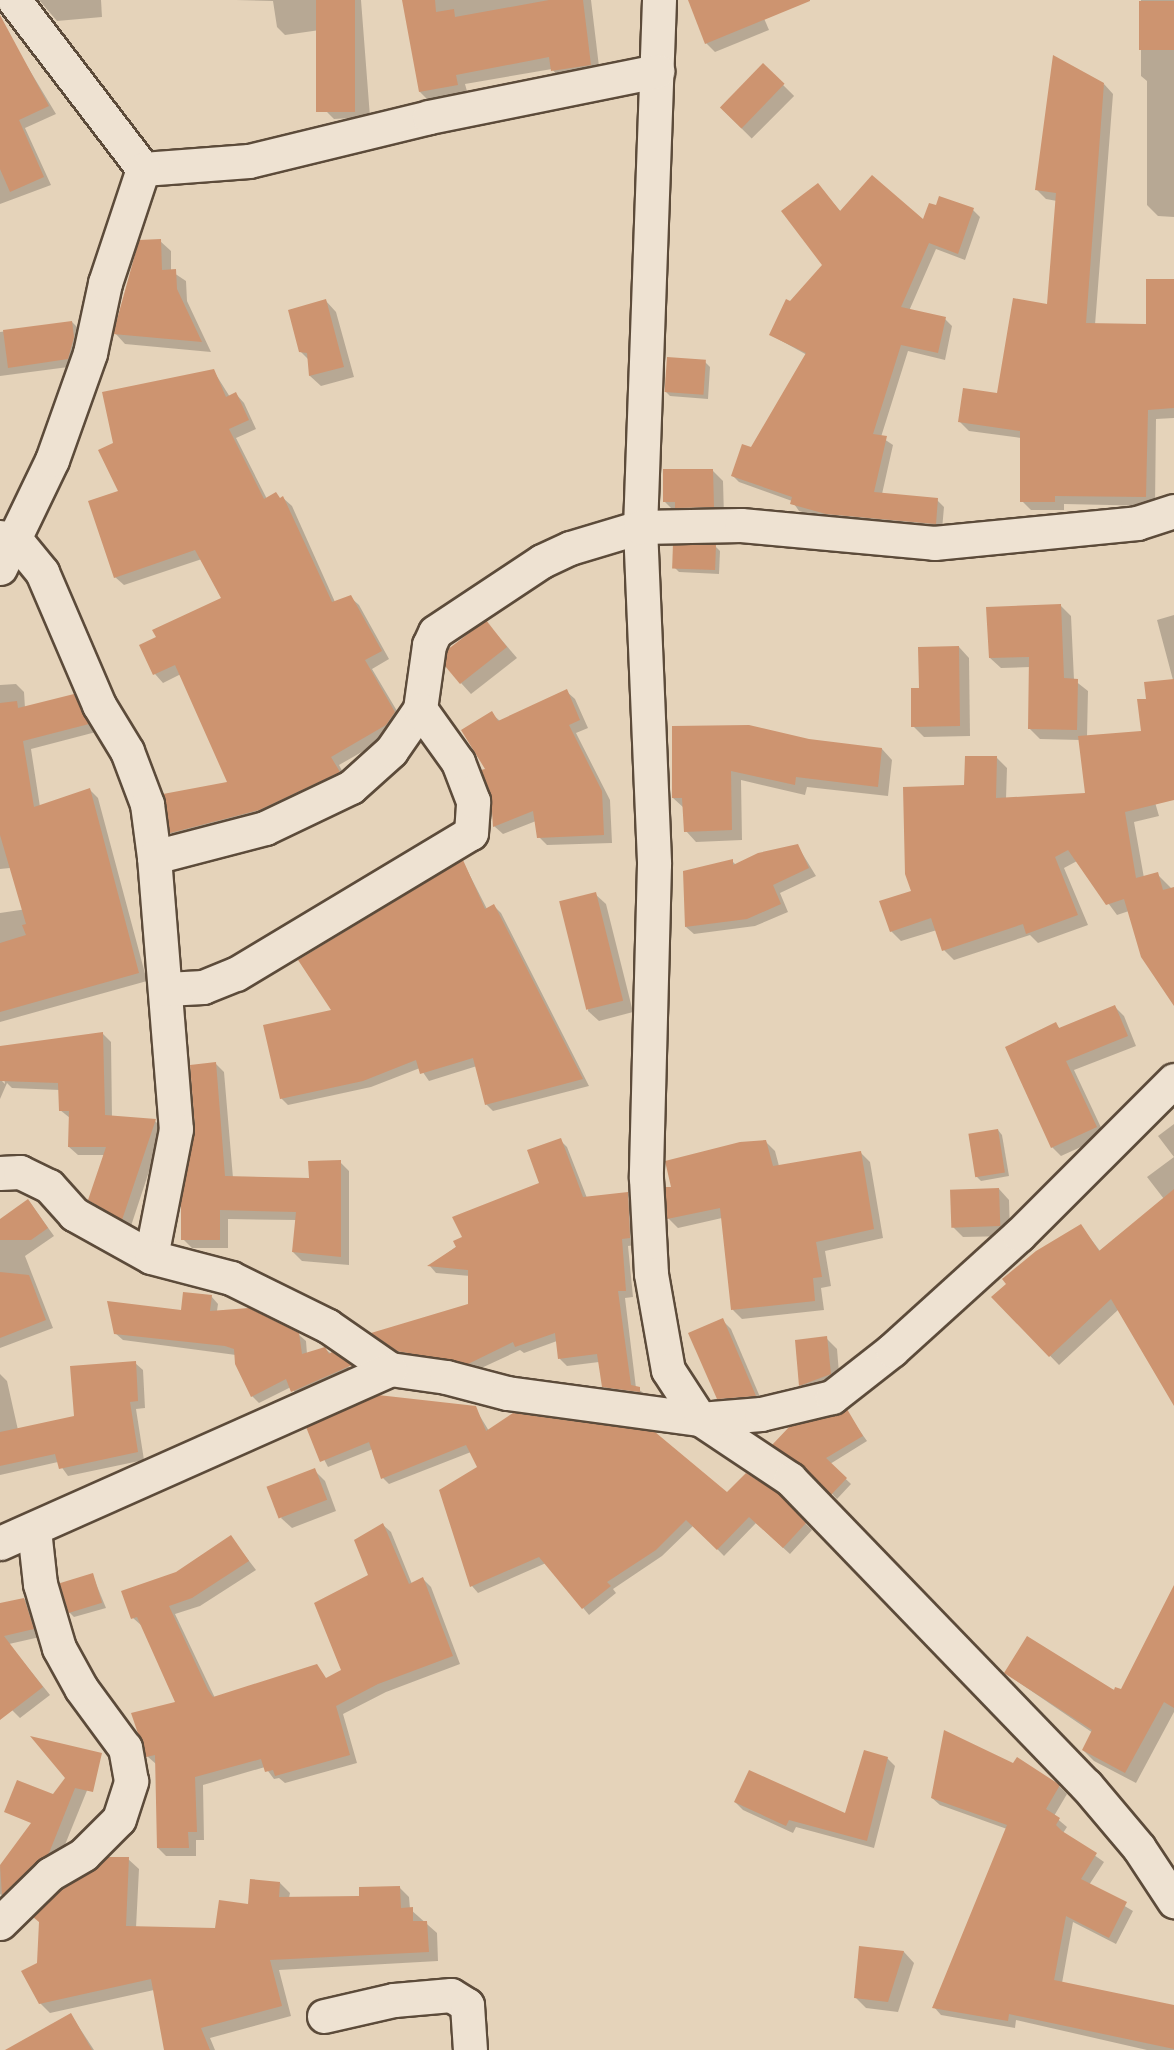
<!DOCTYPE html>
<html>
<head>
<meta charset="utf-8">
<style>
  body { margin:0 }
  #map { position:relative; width:1174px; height:2050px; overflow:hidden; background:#e5d3ba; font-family:"IM FELL French Canon",serif }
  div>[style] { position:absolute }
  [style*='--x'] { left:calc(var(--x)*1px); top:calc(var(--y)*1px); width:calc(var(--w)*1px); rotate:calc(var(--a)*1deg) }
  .shadow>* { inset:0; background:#0003; transform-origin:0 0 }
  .building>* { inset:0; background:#cd9470; transform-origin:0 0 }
  .roads { filter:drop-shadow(2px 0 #5c4b3a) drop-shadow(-2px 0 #5c4b3a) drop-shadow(0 2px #5c4b3a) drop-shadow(0 -2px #5c4b3a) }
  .minor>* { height:33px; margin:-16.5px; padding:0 16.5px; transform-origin:16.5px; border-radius:16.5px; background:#eee2d2 }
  span { translate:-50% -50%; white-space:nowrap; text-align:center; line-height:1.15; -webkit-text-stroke:6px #eee2d2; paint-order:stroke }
</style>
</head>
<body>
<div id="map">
  <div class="shadow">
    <i style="clip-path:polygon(39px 0,101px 0,102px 17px,57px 21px)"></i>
    <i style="clip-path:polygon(236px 0,361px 0,370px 117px,334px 119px,327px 112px,320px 30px,285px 35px,277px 27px,273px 1px)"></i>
    <i style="clip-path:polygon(404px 0,591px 0,600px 75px,562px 81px,552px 69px,465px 84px,468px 95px,430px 102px,420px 92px)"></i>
    <i style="clip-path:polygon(707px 0,756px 0,769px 30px,715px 52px,706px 43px)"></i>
    <i style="clip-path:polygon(1141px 0,1174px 0,1174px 217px,1158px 216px,1147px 205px,1147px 81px,1141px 76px)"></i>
    <i style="clip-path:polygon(15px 46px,56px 114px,25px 128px,51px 185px,0 204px,0 54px)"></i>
    <i style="left:763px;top:65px;width:44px;height:60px;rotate:45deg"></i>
    <i style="clip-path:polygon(1104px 84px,1113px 94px,1095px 325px,1147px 325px,1174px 281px,1174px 418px,1156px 419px,1155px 506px,1064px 504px,1064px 510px,1031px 510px,1022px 501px,1021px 438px,969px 431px,960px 422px,998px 395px,1049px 305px,1057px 201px,1046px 199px,1037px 190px)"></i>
    <i style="clip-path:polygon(818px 185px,841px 212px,924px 221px,973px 210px,980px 217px,965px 260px,936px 249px,909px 311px,945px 319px,952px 326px,945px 360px,908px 351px,881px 437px,893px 445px,882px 494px,937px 500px,944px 507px,942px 530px,834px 521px,799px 511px,792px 501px,739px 482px,732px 475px,752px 449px,807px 355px,771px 335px,790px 303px,824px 265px)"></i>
    <i style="clip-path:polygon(160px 241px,171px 251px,171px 271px,186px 281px,187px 301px,211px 352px,125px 344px,115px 333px)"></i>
    <i style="clip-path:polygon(326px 301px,336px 312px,354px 377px,321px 386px,310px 376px,309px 360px,300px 351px)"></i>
    <i style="clip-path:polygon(72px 322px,80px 330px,76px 366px,0 376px,0 332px)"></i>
    <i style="clip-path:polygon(705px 362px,710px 367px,708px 399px,670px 396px,665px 391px)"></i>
    <i style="clip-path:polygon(213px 370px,230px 397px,236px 394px,244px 403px,256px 429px,236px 438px,267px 499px,283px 498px,292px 506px,335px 602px,350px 597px,359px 605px,389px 659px,372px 669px,403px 721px,395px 733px,339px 765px,347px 780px,267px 818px,180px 841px,171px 833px,165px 795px,229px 783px,181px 674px,163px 683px,155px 674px,158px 637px,223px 599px,202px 559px,124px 585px,115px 577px,121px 492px,115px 443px)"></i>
    <i style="clip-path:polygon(712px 470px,723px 481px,724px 517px,675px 512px,665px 502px)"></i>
    <i style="clip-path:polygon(715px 546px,720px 551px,719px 574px,679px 572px,674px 567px)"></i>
    <i style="clip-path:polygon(1060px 605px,1071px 616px,1074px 680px,1088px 691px,1087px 737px,1138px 744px,1159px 816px,1134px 822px,1144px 878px,1157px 874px,1174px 891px,1174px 998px,1129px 911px,1117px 915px,1077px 861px,1064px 868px,1088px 925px,1038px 943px,1030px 935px,954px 960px,944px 950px,937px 930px,901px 941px,891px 931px,966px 787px,997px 758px,1007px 768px,1006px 799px,1087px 795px,1080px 740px,1040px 739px,1029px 728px,1030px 667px,1001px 668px,990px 658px)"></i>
    <i style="clip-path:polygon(1174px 615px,1174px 749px,1173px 680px,1157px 620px)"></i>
    <i style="clip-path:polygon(486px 622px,517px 658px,471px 694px,461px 683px)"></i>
    <i style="clip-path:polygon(959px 647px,969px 658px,970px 736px,924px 737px,913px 726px,920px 690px)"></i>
    <i style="clip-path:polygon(16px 684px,24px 692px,25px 708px,74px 696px,96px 732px,31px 749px,40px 807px,90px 790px,98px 798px,147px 981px,0 1022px,0 913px,54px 905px,49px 864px,0 869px,0 685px)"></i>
    <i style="clip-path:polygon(566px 691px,575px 699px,588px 728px,576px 733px,610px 800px,612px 843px,547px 845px,539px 837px,536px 821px,503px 834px,494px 826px,488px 769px,491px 713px,500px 721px)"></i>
    <i style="clip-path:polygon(673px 727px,882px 749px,892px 760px,888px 796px,807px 787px,805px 795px,741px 780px,742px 840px,696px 842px,686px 831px,684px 808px,673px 798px)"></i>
    <i style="clip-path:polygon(797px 845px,816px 876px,780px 893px,788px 912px,755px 926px,694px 934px,686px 927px,732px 861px,736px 865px)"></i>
    <i style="clip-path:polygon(463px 862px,487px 909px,494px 906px,501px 913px,589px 1086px,493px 1111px,486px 1104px,477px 1066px,429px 1081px,420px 1068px,371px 1087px,288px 1105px,281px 1098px,333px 1011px)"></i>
    <i style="clip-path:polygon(595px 894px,606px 904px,633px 1012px,599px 1021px,588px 1011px)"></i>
    <i style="clip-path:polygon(1115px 1007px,1124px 1016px,1136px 1046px,1074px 1070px,1105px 1136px,1061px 1156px,1052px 1147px,1055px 1023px,1060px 1029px)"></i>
    <i style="clip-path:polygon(103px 1034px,111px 1042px,112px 1118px,155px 1121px,163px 1129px,131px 1226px,90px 1200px,105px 1155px,78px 1155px,69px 1147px,70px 1118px,60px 1110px,60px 1090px,12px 1088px,7px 1083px,0 1099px,0 1079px,5px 1084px,0 1047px)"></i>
    <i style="clip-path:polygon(215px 1063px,224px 1072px,233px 1178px,310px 1180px,340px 1162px,349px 1171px,349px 1265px,302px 1261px,293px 1252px,297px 1220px,228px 1219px,228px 1248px,192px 1248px,183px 1239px)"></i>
    <i style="clip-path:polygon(1174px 1124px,1174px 1381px,1119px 1309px,1059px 1365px,993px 1297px,1081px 1226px,1100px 1251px,1164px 1199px,1147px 1177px,1174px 1157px,1158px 1136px)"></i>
    <i style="clip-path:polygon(998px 1130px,1002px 1135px,1009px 1176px,981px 1181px,976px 1176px,969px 1135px)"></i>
    <i style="clip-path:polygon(560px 1140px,567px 1147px,587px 1198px,627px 1193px,635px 1200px,636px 1245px,628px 1246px,633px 1297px,625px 1298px,636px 1388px,647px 1395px,611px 1394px,603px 1386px,599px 1362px,567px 1366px,560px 1359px,557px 1341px,524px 1353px,520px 1350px,477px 1370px,406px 1358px,374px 1334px,470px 1305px,470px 1276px,436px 1273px,430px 1266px,541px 1184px)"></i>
    <i style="clip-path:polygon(766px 1142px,775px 1151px,779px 1166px,861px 1153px,870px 1162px,883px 1238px,825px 1251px,831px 1286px,821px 1288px,824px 1310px,742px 1319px,733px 1310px,722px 1218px,678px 1228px,668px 1218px,673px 1188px)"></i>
    <i style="clip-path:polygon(999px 1189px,1009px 1200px,1010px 1236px,963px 1237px,953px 1227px)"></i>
    <i style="clip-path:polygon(29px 1201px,54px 1236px,25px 1256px,53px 1328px,0 1348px,0 1221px)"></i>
    <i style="clip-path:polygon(211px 1296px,218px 1304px,217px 1311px,298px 1334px,306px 1341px,307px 1354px,325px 1349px,357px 1373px,300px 1399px,291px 1387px,259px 1403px,252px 1396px,236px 1355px,123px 1340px,115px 1333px,182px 1312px)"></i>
    <i style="clip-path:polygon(722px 1320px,731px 1329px,763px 1404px,727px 1407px,718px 1398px)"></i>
    <i style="clip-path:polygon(826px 1338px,837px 1349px,840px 1385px,811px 1395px,800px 1385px)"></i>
    <i style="clip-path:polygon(135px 1363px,143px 1370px,145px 1408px,136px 1409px,144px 1460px,68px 1476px,58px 1462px,0 1475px,0 1374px,7px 1381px,18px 1430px,76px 1417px)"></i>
    <i style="clip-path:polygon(475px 1408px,489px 1431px,727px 1494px,777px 1495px,812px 1530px,790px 1554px,756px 1523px,724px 1556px,694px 1525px,662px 1556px,613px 1589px,616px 1593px,589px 1615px,546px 1563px,478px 1593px,472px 1586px,479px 1467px,471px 1452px,389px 1484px,383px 1478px,373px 1449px,328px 1467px,308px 1428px)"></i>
    <i style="clip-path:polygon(846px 1411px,867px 1441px,830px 1464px,851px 1484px,837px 1499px,810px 1470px)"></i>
    <i style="clip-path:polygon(314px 1470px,325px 1481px,336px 1511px,292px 1528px,281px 1518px)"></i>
    <i style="clip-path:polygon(383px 1525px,391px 1532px,412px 1584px,423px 1579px,431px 1587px,460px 1664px,386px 1692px,343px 1714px,357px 1763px,285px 1783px,279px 1778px,274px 1779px,265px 1767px,203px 1785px,204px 1840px,196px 1840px,196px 1856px,166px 1856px,158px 1848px,156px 1764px,147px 1756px,177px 1703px,142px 1626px,133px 1618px,176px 1573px,231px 1537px,256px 1570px,200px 1606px,175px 1614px,215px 1698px,316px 1666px,328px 1685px,343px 1671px)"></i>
    <i style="clip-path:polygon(92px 1574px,106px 1608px,74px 1617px,69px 1612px)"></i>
    <i style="clip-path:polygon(24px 1599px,32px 1607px,40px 1637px,9px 1644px,50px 1695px,20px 1718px,11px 1709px,0 1718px,0 1605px)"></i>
    <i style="clip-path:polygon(1174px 1655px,1174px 1712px,1136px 1783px,1094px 1761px,1083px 1750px,1093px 1733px,1005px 1673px,1122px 1691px)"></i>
    <i style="clip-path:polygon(887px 1758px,895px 1766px,874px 1848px,796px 1827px,793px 1833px,743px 1810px,735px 1802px,846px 1815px)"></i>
    <i style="clip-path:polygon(1014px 1764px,1055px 1782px,1067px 1794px,1054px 1816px,1067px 1827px,1063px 1833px,1104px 1862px,1089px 1885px,1133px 1911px,1116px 1944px,1073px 1922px,1062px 1983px,1174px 2007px,1174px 2050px,1147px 2050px,1016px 2020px,1015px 2028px,941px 2015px,934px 2007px,1007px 1829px,940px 1805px,932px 1798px)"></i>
    <i style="clip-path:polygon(73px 1770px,90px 1783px,58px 1862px,12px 1903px,0 1894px,0 1867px)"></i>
    <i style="clip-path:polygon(128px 1859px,139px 1869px,136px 1928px,216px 1929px,280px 1883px,290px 1893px,289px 1898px,361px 1897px,399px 1887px,409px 1897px,410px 1909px,437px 1933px,438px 1961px,279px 1970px,291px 2016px,210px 2038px,215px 2050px,166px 2050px,154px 1990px,50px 2013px,40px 2003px,38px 1964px)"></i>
    <i style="clip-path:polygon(861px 1948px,904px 1952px,914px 1963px,898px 2012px,866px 2008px,856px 1998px)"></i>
    <i style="clip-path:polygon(71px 2015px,94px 2050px,8px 2050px)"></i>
  </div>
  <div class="building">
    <i style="left:316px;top:0;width:39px;height:112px"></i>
    <i style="clip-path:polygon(402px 0,435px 0,436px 12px,454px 9px,455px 17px,549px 0,583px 0,591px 65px,551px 71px,549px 57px,456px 75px,458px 85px,419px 92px)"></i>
    <i style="clip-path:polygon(688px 0,810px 0,810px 1px,705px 44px)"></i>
    <i style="left:1174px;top:1px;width:49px;height:35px;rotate:90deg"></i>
    <i style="clip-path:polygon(0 15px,49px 106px,19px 120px,44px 177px,10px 192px,0 169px)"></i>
    <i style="clip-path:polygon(1053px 55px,1104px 83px,1086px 323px,1146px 324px,1146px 279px,1174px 279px,1174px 408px,1148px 410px,1146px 497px,1055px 496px,1055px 502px,1020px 502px,1020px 431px,958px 422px,963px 388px,997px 393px,1013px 298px,1047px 304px,1056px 193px,1035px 190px)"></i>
    <i style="left:763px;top:63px;width:30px;height:62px;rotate:44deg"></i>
    <i style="clip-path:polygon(872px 175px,923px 219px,929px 203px,936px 205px,939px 196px,974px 208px,958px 254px,929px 243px,901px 307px,946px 317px,938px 353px,901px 345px,873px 434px,887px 436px,874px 492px,938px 498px,936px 524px,826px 514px,790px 504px,792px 497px,731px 476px,742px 444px,751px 447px,806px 353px,769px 335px,786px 299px,790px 301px,822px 265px,781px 211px,818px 183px,840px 211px)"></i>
    <i style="clip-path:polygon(161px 239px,162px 270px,176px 269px,177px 289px,202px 342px,113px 334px,139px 240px)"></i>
    <i style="clip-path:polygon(326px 299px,344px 367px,309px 376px,307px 353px,299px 352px,288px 310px)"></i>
    <i style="clip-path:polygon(72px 321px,74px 337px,68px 359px,8px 368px,3px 330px)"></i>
    <i style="left:667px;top:357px;width:39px;height:35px;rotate:4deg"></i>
    <i style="clip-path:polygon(214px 369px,226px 397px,236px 392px,249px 420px,229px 429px,264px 499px,276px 492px,280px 498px,283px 496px,332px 602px,351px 595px,382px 651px,365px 660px,395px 712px,386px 725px,331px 757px,340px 772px,259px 810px,170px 833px,163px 794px,227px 782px,175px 665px,153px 675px,139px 645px,156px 637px,152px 630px,221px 598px,195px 550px,114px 578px,88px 501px,118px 491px,98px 450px,113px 443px,102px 392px)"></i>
    <i style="clip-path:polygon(663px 469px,713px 469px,714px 507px,675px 508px,675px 502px,663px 502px)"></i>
    <i style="left:716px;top:544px;width:26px;height:43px;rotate:92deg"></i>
    <i style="clip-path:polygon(1061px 604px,1064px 678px,1078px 679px,1077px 730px,1028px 729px,1029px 657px,989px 658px,986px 607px)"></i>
    <i style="clip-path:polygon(486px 620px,507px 647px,460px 684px,445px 666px,447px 650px)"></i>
    <i style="clip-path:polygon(959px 646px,960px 726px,911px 727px,911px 688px,919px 688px,918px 647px)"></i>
    <i style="clip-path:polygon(1174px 679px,1174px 800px,1125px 812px,1136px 878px,1158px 872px,1163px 890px,1174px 887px,1174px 1006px,1141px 957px,1124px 899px,1106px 905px,1068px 850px,1055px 857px,1078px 915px,1026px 934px,1023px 924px,942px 951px,931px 918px,890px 932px,879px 901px,911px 891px,905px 874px,903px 787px,964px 785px,965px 756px,997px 756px,996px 798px,1085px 793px,1078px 736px,1141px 731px,1137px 699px,1146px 699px,1144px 682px)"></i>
    <i style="clip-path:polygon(567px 689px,580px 720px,569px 725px,602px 791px,604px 835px,537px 838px,533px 811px,493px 827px,491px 795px,481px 770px,485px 769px,461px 730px,492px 711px,498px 721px)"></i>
    <i style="clip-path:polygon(74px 694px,89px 724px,23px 741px,34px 807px,90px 788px,139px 973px,0 1012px,0 943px,26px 935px,22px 925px,26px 924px,0 835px,0 703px,17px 701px,18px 708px)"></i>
    <i style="clip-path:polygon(749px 725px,809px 739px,882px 748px,878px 787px,796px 777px,795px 785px,731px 771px,732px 830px,684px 832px,682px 798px,672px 798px,672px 726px)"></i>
    <i style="clip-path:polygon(798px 844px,809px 868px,773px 885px,781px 904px,747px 919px,685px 927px,683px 871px,733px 859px,733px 865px,758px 853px)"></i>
    <i style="clip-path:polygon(463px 860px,485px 909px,494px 904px,583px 1079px,485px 1105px,473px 1058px,420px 1074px,416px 1060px,363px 1081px,280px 1099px,263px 1025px,331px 1010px,298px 960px)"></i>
    <i style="left:596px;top:892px;width:112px;height:38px;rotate:76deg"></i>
    <i style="clip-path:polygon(1115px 1005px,1128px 1036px,1066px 1061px,1097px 1127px,1051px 1148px,1005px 1047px,1056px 1022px,1059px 1028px)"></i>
    <i style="clip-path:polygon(103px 1032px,105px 1115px,156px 1119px,122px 1220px,88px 1200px,106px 1147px,68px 1147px,69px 1111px,59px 1111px,58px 1083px,0 1081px,0 1046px)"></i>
    <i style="clip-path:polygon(216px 1062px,225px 1176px,309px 1178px,308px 1161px,341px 1160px,341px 1257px,292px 1252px,296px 1212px,220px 1210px,220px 1240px,181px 1240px,181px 1201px,195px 1128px,190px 1065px)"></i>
    <i style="left:998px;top:1129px;width:44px;height:30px;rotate:81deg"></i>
    <i style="clip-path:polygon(561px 1138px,583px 1197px,628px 1192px,630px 1238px,622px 1239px,626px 1291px,618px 1291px,631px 1385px,640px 1387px,640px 1392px,602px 1387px,597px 1354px,558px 1359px,555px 1333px,515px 1347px,513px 1342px,468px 1364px,397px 1351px,371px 1333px,468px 1304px,468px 1270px,427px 1266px,456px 1247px,453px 1241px,462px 1237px,452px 1217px,539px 1183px,527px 1150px)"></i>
    <i style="clip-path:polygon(766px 1140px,773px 1166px,861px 1151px,874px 1229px,816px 1242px,822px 1277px,813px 1278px,815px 1301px,731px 1310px,720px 1208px,667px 1219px,665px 1187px,671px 1187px,665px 1161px,740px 1142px)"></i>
    <i style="left:999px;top:1188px;width:38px;height:49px;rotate:88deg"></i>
    <i style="clip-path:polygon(1174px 1189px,1174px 1406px,1111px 1299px,1049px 1357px,991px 1297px,1006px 1284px,1002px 1279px,1036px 1251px,1081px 1224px,1099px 1251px)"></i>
    <i style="clip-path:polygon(28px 1199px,48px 1228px,31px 1240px,0 1240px,0 1219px)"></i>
    <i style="clip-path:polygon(0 1272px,29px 1275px,46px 1320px,0 1338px)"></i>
    <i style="clip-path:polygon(183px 1292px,212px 1295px,210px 1311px,249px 1308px,299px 1333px,302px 1354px,325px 1347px,329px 1354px,332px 1352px,352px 1365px,291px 1392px,286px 1379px,251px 1397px,235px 1364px,234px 1349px,225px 1346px,114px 1334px,107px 1301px,181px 1310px)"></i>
    <i style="clip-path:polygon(723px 1318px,756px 1396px,717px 1399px,688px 1333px)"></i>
    <i style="clip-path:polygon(827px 1336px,831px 1374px,799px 1386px,795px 1340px)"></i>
    <i style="clip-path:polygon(136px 1361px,138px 1401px,130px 1402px,138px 1452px,59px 1469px,55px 1454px,0 1466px,0 1432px,74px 1416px,70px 1366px)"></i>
    <i style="clip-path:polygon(378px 1395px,476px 1406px,486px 1431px,513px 1413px,655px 1432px,727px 1492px,746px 1473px,778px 1493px,806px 1523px,783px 1548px,749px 1517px,717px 1550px,686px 1520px,656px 1550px,607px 1582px,611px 1586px,582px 1609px,539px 1557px,470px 1587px,439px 1490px,477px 1467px,466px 1445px,381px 1479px,369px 1442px,320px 1462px,306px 1427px)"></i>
    <i style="clip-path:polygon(847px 1409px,863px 1436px,826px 1458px,847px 1478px,831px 1495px,803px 1466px,772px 1445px,790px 1426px)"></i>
    <i style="left:315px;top:1468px;width:34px;height:52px;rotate:69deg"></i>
    <i style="clip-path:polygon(383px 1523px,409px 1584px,423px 1577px,453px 1656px,378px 1684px,336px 1706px,350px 1755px,275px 1776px,273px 1770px,265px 1772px,261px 1759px,195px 1777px,197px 1832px,188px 1832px,189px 1848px,157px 1848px,155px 1755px,146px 1757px,131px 1713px,175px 1702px,137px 1617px,131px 1619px,121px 1591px,176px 1572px,231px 1535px,249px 1561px,192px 1598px,169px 1606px,208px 1690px,213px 1697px,317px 1664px,326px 1678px,341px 1670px,314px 1603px,368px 1575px,354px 1540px)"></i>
    <i style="left:93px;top:1573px;width:31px;height:35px;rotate:73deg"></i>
    <i style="clip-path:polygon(1174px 1585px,1174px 1708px,1164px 1702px,1125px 1773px,1082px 1750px,1092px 1730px,1004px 1673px,1027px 1636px,1114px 1690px,1115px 1687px,1121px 1689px)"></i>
    <i style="clip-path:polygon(24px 1598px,34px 1629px,4px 1636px,43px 1687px,0 1720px,0 1603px)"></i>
    <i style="clip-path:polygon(944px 1730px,1013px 1763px,1017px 1757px,1060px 1785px,1046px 1809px,1060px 1818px,1056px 1825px,1062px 1831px,1097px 1853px,1081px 1879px,1127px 1902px,1109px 1938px,1066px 1916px,1054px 1980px,1174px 2005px,1174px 2049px,1009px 2014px,1008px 2021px,932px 2008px,1007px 1825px,931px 1798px)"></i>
    <i style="clip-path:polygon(30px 1736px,102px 1753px,93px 1792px,75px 1788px,49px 1853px,2px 1895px,0 1865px,31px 1823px,4px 1812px,17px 1780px,53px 1794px,65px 1778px)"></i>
    <i style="clip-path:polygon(864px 1750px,888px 1757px,867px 1841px,789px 1820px,786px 1826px,734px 1802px,749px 1770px,845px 1813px)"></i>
    <i style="clip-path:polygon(108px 1857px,129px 1857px,126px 1926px,215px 1928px,219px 1900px,248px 1904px,250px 1879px,280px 1882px,279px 1897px,359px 1896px,359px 1887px,400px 1886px,401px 1908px,413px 1907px,413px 1921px,427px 1921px,429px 1952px,270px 1960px,282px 2006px,201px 2028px,210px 2050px,164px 2050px,151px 1979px,39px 2004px,21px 1971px,37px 1963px,39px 1922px,33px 1917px,61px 1889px)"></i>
    <i style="clip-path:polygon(859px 1946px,904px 1951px,888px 2002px,854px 1998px)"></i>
    <i style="clip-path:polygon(71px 2013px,92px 2050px,5px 2050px)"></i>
  </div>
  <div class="roads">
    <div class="minor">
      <i style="--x:14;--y:0;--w:213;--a:52.6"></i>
      <i style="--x:659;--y:0;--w:527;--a:92.06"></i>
      <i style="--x:640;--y:527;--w:337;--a:87.6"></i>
      <i style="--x:654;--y:864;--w:314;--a:91.5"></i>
      <i style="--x:646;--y:1178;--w:96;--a:87"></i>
      <i style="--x:651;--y:1274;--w:97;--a:80"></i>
      <i style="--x:668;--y:1370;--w:59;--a:56.9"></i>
      <i style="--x:700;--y:1419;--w:108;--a:33.7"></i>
      <i style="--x:790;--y:1479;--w:426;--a:46"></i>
      <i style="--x:1086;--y:1785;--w:82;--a:49.9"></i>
      <i style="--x:1139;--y:1848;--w:64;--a:56.6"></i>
      <i style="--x:143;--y:169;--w:106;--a:-4.3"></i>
      <i style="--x:249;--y:161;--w:185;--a:-13.7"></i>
      <i style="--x:429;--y:117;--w:233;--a:-11.4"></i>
      <i style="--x:0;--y:537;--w:15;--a:8"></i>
      <i style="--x:15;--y:539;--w:43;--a:50.7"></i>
      <i style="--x:42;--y:572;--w:145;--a:66.8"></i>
      <i style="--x:99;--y:705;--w:54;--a:58.7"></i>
      <i style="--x:127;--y:751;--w:57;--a:69.3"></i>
      <i style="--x:147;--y:804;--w:53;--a:82.5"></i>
      <i style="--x:154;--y:857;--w:273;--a:85.4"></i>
      <i style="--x:176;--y:1129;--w:130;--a:101.1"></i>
      <i style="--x:0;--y:568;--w:120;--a:-64.3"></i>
      <i style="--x:52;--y:460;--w:114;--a:-70.4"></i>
      <i style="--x:90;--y:353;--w:72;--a:-77.9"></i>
      <i style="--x:105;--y:283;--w:120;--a:-71.6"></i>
      <i style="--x:154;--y:857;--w:115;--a:-14.6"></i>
      <i style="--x:265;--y:828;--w:95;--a:-25.5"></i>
      <i style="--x:351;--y:787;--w:54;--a:-42"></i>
      <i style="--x:391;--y:751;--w:51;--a:-55.4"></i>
      <i style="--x:420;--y:709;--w:65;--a:-82"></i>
      <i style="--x:429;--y:645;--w:14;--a:-65"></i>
      <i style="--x:435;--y:632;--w:128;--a:-33.6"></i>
      <i style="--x:542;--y:561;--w:31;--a:-25"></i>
      <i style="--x:570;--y:548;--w:73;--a:-16.7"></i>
      <i style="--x:640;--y:527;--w:101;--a:-1.1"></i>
      <i style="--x:741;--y:525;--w:194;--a:5.3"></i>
      <i style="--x:934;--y:543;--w:204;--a:-5.6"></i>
      <i style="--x:1137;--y:523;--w:39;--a:-18"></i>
      <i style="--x:166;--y:989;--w:37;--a:-3"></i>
      <i style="--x:203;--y:987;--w:35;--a:-22"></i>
      <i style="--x:236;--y:974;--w:274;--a:-31"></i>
      <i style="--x:471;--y:833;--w:32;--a:-86"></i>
      <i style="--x:473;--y:801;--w:42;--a:-111"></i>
      <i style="--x:458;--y:762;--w:65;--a:-125.6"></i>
      <i style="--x:0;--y:1173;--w:20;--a:-3"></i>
      <i style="--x:20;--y:1172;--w:32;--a:26"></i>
      <i style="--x:49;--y:1186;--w:38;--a:48"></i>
      <i style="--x:74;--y:1214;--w:88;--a:29.2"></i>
      <i style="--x:151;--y:1257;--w:83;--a:14.7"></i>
      <i style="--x:231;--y:1278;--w:108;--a:26.3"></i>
      <i style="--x:328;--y:1326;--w:75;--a:34.7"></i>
      <i style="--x:390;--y:1369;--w:57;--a:8.1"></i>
      <i style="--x:446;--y:1377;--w:63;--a:14.7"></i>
      <i style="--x:507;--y:1393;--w:195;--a:7.7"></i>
      <i style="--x:700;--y:1419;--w:61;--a:-4.7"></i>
      <i style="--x:761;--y:1414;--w:73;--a:-13.5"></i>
      <i style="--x:832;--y:1397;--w:76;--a:-38.1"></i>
      <i style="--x:892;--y:1350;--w:171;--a:-42.2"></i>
      <i style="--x:1019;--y:1235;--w:219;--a:-45"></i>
      <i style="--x:0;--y:1543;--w:427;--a:-24"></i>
      <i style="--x:0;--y:1923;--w:70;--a:-44.4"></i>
      <i style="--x:50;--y:1874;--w:39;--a:-30"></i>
      <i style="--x:84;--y:1854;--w:49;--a:-45"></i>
      <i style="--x:119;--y:1819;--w:40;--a:-72"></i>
      <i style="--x:131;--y:1781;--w:34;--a:-100"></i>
      <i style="--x:125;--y:1748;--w:74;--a:-126.3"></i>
      <i style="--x:81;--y:1688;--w:46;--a:-118.8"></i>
      <i style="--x:59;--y:1648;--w:67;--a:-106.5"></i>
      <i style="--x:40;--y:1584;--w:54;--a:-96.3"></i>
      <i style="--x:324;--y:2016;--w:72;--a:-12.9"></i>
      <i style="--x:394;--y:2000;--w:57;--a:-5"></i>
      <i style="--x:451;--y:1995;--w:19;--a:32"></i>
      <i style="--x:467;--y:2005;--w:45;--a:86.2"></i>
    </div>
  </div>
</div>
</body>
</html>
